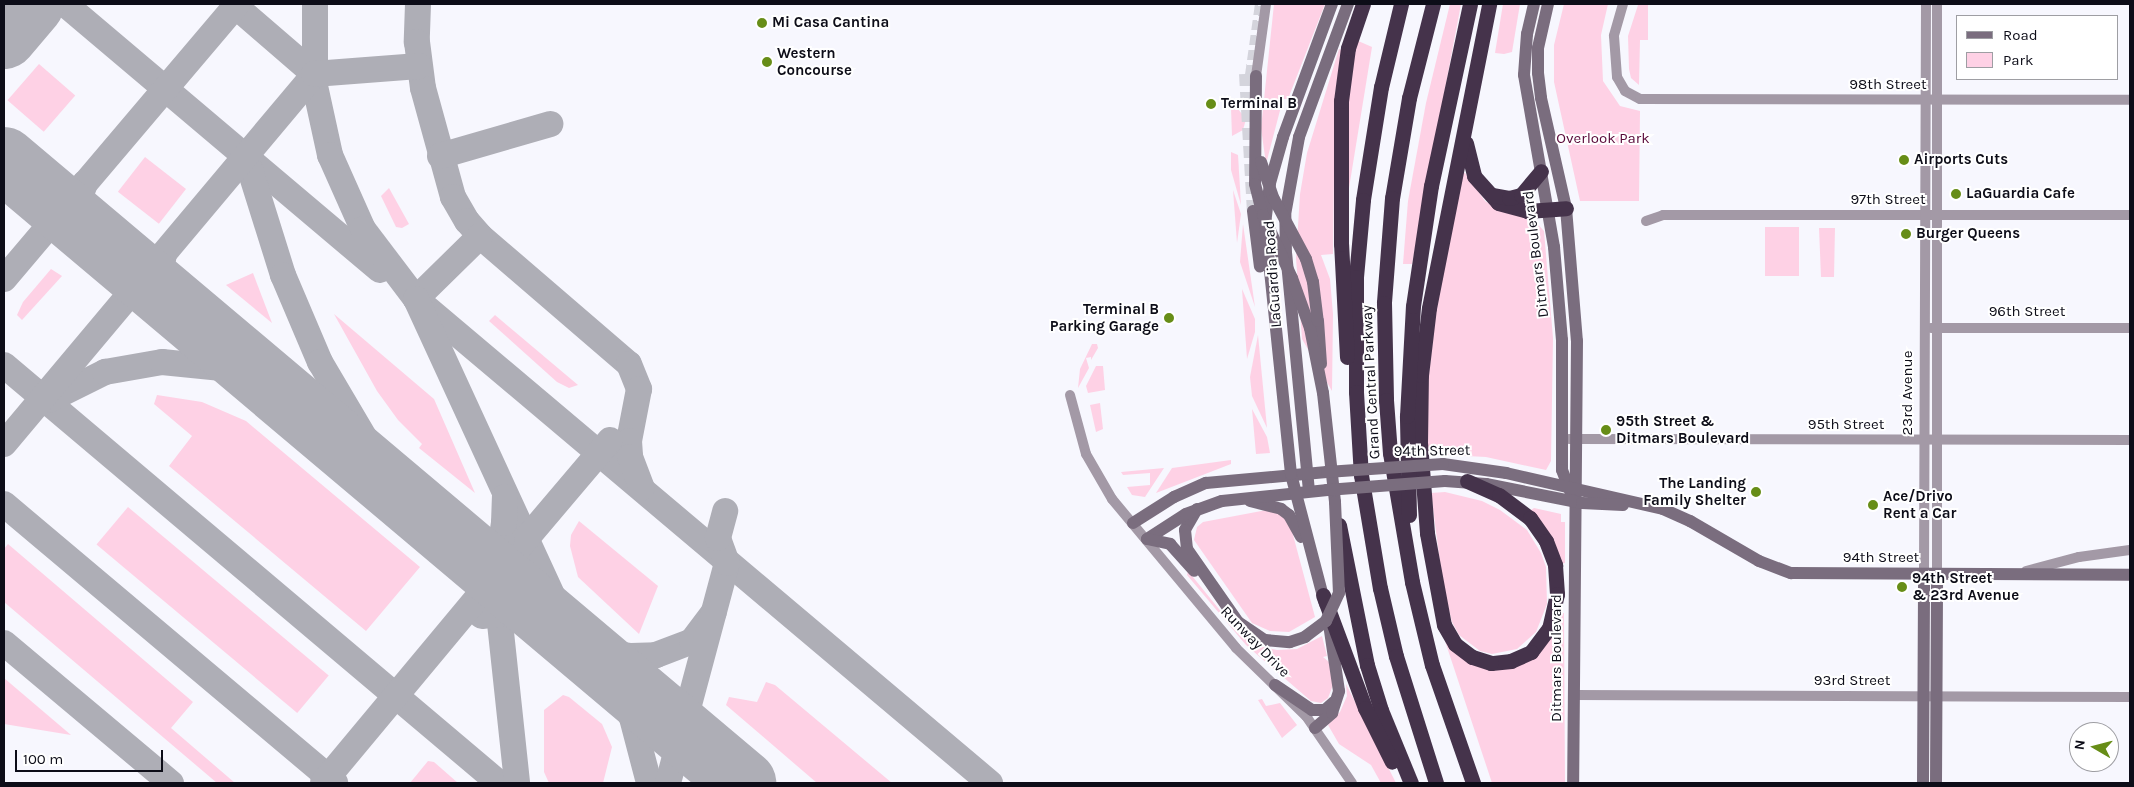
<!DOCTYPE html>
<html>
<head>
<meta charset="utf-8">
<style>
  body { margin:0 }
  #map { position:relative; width:2134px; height:787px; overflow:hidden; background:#f7f7fe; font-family:Karla,sans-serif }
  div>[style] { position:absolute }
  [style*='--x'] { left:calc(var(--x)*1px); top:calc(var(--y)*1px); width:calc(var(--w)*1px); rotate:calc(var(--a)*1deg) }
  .green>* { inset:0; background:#fed1e5; transform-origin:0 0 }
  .taxiway>* { height:26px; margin:-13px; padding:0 13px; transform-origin:13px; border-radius:13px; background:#aeaeb6 }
  .runway>* { height:66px; margin:-33px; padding:0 33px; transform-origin:33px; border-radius:33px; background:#aeaeb6 }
  .street-tunnel>* { height:10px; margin-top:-5px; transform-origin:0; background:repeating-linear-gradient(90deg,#d4d4dc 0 10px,transparent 0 15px) }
  .secondary-tunnel>* { height:12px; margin-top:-6px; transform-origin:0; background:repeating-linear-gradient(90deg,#d4d4dc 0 12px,transparent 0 18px) }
  .street>* { height:10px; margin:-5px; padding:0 5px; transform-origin:5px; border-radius:5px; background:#a399a6 }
  .secondary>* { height:12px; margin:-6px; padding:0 6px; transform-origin:6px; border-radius:6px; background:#7a6d7e }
  .highway>* { height:15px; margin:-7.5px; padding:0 7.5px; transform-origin:7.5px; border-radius:7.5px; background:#45334b }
  .secondary-bridge>* { height:12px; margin:-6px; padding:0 6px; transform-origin:6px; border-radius:6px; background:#7a6d7e }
  .dots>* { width:14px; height:14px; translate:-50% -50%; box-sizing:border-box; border:2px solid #fff; border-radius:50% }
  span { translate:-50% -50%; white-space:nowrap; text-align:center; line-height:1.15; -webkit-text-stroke:4px #fff; paint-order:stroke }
  .poi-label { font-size:15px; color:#0d0d18; font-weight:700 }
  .left { translate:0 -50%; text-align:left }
  .right { translate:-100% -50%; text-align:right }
  .street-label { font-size:15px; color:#0d0d18 }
  .park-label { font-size:15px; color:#580738 }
  .frame { position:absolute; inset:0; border:5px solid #0d0d18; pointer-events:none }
  .legend { position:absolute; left:1956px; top:15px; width:162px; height:65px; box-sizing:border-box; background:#fff; border:1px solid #9e9ea3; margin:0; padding:6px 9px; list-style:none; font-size:15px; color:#0d0d18 }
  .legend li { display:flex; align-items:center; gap:10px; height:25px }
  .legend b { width:25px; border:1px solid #9e9ea3 }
  .north { position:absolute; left:2069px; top:722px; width:50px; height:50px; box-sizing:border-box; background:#fff; border:1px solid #9e9ea3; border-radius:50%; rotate:278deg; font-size:14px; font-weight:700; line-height:20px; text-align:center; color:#0d0d18 }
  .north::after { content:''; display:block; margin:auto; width:18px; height:22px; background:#678d17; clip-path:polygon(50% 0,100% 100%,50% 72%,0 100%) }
  .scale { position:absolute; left:15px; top:750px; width:148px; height:22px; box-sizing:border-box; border:2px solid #0d0d18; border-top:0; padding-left:6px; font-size:15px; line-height:18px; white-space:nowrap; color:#0d0d18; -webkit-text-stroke:4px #fff; paint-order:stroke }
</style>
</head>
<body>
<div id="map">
  <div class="green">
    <i style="clip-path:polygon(1274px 4px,1325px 4px,1288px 99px,1283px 99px,1266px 164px,1261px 128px)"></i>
    <i style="clip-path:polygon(1450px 4px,1461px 4px,1412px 264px,1403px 264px,1408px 201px,1426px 103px)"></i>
    <i style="clip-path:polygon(1503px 4px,1520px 4px,1512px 52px,1504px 54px,1495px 53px)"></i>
    <i style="clip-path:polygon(1564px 4px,1608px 4px,1601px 35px,1603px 81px,1620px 106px,1640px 111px,1639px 201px,1580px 201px,1554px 82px,1554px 45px)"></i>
    <i style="clip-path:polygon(1648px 4px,1648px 40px,1640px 40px,1639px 85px,1631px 78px,1629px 69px,1628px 36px,1638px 5px)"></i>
    <i style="clip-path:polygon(1356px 40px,1372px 47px,1349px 188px,1346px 189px,1347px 98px)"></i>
    <i style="clip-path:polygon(1339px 49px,1342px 50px,1335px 94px,1333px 254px,1321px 255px,1330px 279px,1333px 314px,1332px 391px,1302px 339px,1296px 258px,1300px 194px,1307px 153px)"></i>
    <i style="left:39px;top:64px;width:48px;height:48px;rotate:41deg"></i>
    <i style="clip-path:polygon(1231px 108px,1238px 109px,1246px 119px,1243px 130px,1232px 136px)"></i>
    <i style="clip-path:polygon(1231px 152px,1238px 155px,1241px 205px,1231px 170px)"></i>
    <i style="left:145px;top:157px;width:52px;height:44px;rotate:38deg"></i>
    <i style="clip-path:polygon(1460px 173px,1465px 173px,1485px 201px,1496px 208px,1532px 218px,1544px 231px,1553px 338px,1551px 461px,1546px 470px,1486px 457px,1428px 454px,1428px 383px,1437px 300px)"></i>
    <i style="clip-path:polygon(389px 188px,409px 224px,402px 228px,396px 227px,381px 196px)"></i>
    <i style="clip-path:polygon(1233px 190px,1241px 214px,1237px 243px)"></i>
    <i style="clip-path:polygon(1243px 224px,1255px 307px,1240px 262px)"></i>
    <i style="left:1765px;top:227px;width:34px;height:49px"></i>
    <i style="clip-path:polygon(1819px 228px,1835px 228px,1834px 277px,1821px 277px)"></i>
    <i style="clip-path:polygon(51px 269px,62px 276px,22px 320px,17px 315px,23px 302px)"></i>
    <i style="clip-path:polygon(253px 273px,272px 323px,226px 285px)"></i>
    <i style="clip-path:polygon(1242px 289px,1255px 319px,1255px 332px,1247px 359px)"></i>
    <i style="clip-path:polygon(334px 314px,434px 399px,475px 493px,419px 448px,422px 444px,398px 420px,377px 391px)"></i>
    <i style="clip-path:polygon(495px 315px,578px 385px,569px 388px,557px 382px,489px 321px)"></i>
    <i style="clip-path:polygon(1258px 335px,1267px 428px,1252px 396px,1250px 377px)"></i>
    <i style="clip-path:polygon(1092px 344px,1097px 344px,1098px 348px,1091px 360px,1091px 357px,1086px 358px,1089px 368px,1078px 388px,1080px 369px)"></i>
    <i style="clip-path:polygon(1096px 366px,1103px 366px,1105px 390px,1088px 393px,1086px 386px)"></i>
    <i style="clip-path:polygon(157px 395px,202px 402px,246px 421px,420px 567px,366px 631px,169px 466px,192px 436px,154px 404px)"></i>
    <i style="clip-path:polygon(1100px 403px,1103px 429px,1096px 432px,1090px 405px)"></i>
    <i style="clip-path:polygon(1252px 409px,1267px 437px,1270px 453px,1256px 454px)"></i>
    <i style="clip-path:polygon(1231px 460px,1231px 464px,1156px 493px,1172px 468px)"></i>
    <i style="clip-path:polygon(1164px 468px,1145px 497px,1132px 495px,1127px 487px,1150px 485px,1150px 473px,1123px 475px,1121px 472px)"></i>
    <i style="clip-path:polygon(1445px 492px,1482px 501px,1500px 510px,1527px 530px,1541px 553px,1546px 567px,1547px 604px,1536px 632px,1517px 649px,1492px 654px,1480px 651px,1459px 635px,1452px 622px,1443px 585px,1431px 493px)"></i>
    <i style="left:128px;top:507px;width:262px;height:49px;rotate:40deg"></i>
    <i style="clip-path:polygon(1534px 508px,1561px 514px,1561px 522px,1565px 522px,1565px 563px,1561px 564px,1531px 510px)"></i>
    <i style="clip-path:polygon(1272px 509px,1289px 520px,1315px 617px,1289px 632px,1270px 631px,1252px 623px,1194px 540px,1197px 527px,1203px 522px)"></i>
    <i style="clip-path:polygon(579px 521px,658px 586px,639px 634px,578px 577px,570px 546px,571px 535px)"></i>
    <i style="clip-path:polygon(8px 544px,193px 702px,171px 728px,235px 783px,217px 783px,4px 602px,4px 549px)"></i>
    <i style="clip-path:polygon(1188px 571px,1236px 630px,1259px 646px,1277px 650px,1297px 649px,1322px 636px,1327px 656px,1323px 657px,1329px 662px,1333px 685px,1328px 698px,1321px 703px,1311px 701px,1246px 645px,1187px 575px)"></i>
    <i style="clip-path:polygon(1561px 613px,1564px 613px,1565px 783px,1492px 783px,1444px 638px,1514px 667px,1539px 654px,1554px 634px)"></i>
    <i style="clip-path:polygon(4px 678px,71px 735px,4px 724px)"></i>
    <i style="clip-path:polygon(766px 682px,775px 685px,892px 783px,817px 783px,726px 705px,729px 697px,757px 702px)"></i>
    <i style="clip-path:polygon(1346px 684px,1396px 783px,1381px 783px,1371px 765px,1339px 744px,1328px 725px,1340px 712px,1347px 696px)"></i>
    <i style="clip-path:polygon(563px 695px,569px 697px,602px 724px,612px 747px,603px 783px,549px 783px,544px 772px,544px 710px)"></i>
    <i style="clip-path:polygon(1262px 699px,1266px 706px,1280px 703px,1297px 725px,1282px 738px,1258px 700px)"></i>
    <i style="clip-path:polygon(428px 761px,434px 762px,458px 783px,410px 783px)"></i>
  </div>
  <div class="taxiway">
    <i style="--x:65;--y:4;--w:412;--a:40.2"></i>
    <i style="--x:233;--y:4;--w:107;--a:40.8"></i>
    <i style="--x:315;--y:4;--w:82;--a:90"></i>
    <i style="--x:315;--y:86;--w:71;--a:77.7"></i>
    <i style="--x:330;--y:155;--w:81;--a:66"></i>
    <i style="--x:363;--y:229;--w:88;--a:52.9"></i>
    <i style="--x:416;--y:299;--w:751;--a:40.14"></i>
    <i style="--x:418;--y:4;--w:38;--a:92"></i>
    <i style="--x:417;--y:42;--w:46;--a:82.6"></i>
    <i style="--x:423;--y:88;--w:113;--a:74.6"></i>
    <i style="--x:453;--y:197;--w:28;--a:60"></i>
    <i style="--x:467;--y:221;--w:20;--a:49"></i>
    <i style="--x:480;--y:236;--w:196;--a:40.7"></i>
    <i style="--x:629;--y:364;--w:27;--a:68"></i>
    <i style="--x:639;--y:389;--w:53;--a:100.9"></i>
    <i style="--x:629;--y:441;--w:16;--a:86"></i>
    <i style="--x:630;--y:457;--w:33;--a:69"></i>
    <i style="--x:440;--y:156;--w:115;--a:-16.2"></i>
    <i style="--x:246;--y:157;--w:124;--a:72.6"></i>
    <i style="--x:283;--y:275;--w:95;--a:67"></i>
    <i style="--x:320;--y:362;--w:116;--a:59.5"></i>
    <i style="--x:379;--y:462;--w:51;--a:52.2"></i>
    <i style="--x:85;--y:183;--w:24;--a:109"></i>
    <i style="--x:77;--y:206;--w:13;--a:72"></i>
    <i style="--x:81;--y:218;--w:20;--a:57"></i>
    <i style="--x:480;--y:236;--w:90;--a:135.5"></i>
    <i style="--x:416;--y:299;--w:369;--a:65.3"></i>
    <i style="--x:570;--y:634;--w:8;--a:60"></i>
    <i style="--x:574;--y:641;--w:33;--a:20"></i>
    <i style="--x:605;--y:652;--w:26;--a:9"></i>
    <i style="--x:631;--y:656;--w:25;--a:-2"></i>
    <i style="--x:656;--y:655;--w:39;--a:-21"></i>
    <i style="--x:692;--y:641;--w:36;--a:-53"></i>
    <i style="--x:164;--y:254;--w:25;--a:101"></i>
    <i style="--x:159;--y:279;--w:21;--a:67"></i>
    <i style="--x:4;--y:279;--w:360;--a:-49.7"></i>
    <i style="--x:4;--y:365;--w:648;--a:40.18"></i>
    <i style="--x:49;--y:400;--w:63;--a:-26.6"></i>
    <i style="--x:105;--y:372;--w:58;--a:-10"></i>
    <i style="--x:162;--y:362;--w:60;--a:5.7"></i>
    <i style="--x:222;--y:368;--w:65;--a:23.4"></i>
    <i style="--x:4;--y:444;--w:483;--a:-50"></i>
    <i style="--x:314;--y:74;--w:105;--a:-4.4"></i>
    <i style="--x:4;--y:504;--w:433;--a:40.1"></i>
    <i style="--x:466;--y:550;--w:33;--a:47"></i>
    <i style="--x:488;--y:574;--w:23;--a:67"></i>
    <i style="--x:497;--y:595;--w:189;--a:83.9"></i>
    <i style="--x:515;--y:552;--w:147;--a:-49.7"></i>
    <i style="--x:482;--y:616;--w:55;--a:-7.3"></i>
    <i style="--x:4;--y:643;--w:218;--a:40"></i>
    <i style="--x:599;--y:661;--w:35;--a:55"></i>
    <i style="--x:619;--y:690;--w:31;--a:65"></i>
    <i style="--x:632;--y:718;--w:67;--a:75.3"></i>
    <i style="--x:323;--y:783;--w:271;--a:-50.2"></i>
    <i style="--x:496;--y:575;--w:53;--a:-81.3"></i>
    <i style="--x:504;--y:523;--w:26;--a:-88"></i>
    <i style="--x:668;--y:783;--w:228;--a:-75"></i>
    <i style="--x:727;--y:563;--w:27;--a:-110"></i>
    <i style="--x:718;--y:538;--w:28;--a:-75"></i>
  </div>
  <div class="runway">
    <i style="--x:4;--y:36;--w:42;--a:-49.8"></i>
    <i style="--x:4;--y:160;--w:967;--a:40.13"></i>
  </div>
  <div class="street-tunnel">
    <i style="--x:1250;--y:75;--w:72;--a:-82"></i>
  </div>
  <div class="secondary-tunnel">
    <i style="--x:1245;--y:74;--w:137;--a:86.7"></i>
  </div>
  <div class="street">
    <i style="--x:1623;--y:4;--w:33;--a:106"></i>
    <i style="--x:1614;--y:36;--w:41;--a:85.8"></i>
    <i style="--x:1617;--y:77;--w:16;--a:60"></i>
    <i style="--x:1625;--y:91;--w:17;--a:28"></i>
    <i style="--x:1640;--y:99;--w:490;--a:0.1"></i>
    <i style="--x:1256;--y:76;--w:73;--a:-82.1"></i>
    <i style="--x:1646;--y:221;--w:18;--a:-19"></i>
    <i style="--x:1663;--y:215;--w:467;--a:0"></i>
    <i style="--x:1931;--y:328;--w:199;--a:0"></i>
    <i style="--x:1070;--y:395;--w:61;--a:74.8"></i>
    <i style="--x:1086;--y:454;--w:52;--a:60"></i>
    <i style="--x:1112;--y:499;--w:194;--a:50.2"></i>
    <i style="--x:1236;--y:648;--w:98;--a:44.2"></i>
    <i style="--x:1306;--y:716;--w:81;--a:55.5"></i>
    <i style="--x:1569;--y:439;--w:561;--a:0.1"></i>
    <i style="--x:2026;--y:571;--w:55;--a:-14.8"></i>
    <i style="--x:2079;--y:557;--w:51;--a:-7.8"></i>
    <i style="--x:1924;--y:575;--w:571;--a:-89.8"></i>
    <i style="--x:1937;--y:575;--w:571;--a:-90"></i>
    <i style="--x:1573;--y:695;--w:557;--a:0.21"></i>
  </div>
  <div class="secondary">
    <i style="--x:1534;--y:4;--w:31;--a:103"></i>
    <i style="--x:1527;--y:34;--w:41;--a:94.2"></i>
    <i style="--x:1524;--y:75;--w:175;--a:80.1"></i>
    <i style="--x:1554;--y:247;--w:93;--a:85.1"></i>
    <i style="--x:1562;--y:340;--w:130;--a:90"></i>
    <i style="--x:1562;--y:470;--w:25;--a:69"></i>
    <i style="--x:1548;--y:4;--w:45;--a:102.8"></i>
    <i style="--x:1538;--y:48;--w:25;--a:90"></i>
    <i style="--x:1538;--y:73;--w:25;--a:83"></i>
    <i style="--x:1541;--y:98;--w:113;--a:77.2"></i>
    <i style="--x:1566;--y:208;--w:133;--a:85.3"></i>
    <i style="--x:1577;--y:341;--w:442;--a:90.5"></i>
    <i style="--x:1253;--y:211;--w:56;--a:82.9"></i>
    <i style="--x:1318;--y:321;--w:43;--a:86"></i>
    <i style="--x:1443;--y:464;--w:64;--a:8.1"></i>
    <i style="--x:1506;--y:473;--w:161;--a:12.9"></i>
    <i style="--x:1663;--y:509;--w:30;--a:24"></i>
    <i style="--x:1690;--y:521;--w:80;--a:30.1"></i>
    <i style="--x:1759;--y:561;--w:34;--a:21"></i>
    <i style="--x:1791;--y:573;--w:339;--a:0.3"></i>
    <i style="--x:1445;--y:481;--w:41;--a:4.2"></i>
    <i style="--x:1486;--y:484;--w:98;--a:11.2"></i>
    <i style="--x:1582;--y:503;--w:41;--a:2.8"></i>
    <i style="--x:1309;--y:491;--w:238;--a:-95.5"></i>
    <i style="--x:1286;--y:254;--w:39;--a:-91"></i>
    <i style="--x:1285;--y:215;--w:79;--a:-79.8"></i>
    <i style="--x:1299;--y:137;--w:142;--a:-69.8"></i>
    <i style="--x:1250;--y:501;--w:32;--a:14"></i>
    <i style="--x:1281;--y:509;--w:10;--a:37"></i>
    <i style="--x:1289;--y:515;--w:25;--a:61"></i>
    <i style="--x:1197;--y:509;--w:24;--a:120"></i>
    <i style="--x:1185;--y:530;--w:19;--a:84"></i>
    <i style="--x:1187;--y:549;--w:89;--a:55.1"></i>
    <i style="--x:1238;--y:622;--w:32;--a:34"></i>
    <i style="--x:1265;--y:640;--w:25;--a:5"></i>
    <i style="--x:1290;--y:642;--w:16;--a:-18"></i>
    <i style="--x:1133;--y:523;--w:49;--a:-32.4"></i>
    <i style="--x:1174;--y:497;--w:35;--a:-24"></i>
    <i style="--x:1206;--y:483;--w:121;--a:-5.2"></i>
    <i style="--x:1147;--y:539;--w:46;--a:-32.7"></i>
    <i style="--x:1186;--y:514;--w:38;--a:-20"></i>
    <i style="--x:1222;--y:501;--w:106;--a:-6"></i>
    <i style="--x:1147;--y:539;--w:24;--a:12"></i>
    <i style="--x:1170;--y:544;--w:36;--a:48"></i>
    <i style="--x:1325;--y:604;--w:134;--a:-104.7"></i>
    <i style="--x:1291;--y:474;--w:251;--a:-95.9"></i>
    <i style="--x:1265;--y:224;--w:41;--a:-83"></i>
    <i style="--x:1270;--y:183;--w:48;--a:-74.2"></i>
    <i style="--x:1283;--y:137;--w:142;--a:-69.8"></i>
    <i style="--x:1275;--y:685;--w:45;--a:34"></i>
    <i style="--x:1312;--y:710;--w:13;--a:0"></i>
    <i style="--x:1325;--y:710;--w:12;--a:-42"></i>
    <i style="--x:1315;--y:728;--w:23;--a:-41"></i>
    <i style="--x:1332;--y:713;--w:23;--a:-72"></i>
    <i style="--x:1339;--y:691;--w:68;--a:-98.5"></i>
    <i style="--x:1923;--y:783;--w:208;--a:-89.7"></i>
    <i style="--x:1936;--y:783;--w:208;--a:-89.7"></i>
  </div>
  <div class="highway">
    <i style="--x:1401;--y:4;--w:85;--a:103.5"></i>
    <i style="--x:1381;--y:87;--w:114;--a:99.1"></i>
    <i style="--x:1363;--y:200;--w:77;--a:95.2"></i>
    <i style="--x:1356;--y:277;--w:115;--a:90"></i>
    <i style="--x:1356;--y:392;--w:83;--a:86.6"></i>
    <i style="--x:1361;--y:475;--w:115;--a:80.5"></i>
    <i style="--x:1380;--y:588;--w:70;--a:76.8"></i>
    <i style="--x:1396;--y:656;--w:133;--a:72.5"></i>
    <i style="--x:1433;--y:4;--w:97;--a:104.3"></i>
    <i style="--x:1409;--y:98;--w:101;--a:99.6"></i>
    <i style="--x:1392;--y:198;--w:105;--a:94.4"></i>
    <i style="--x:1384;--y:303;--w:97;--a:88.8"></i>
    <i style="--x:1386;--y:400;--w:53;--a:85.7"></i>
    <i style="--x:1390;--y:453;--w:131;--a:80.3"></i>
    <i style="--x:1412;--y:582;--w:85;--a:76.5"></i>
    <i style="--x:1432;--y:665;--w:125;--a:70.8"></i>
    <i style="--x:1466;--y:143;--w:34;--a:76"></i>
    <i style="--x:1474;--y:176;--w:36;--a:48"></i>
    <i style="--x:1498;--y:203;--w:30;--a:15"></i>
    <i style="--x:1527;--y:211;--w:39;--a:-4"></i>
    <i style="--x:1492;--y:195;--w:17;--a:10"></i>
    <i style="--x:1509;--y:198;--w:12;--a:-14"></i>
    <i style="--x:1521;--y:195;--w:31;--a:-50"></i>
    <i style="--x:1347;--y:357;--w:113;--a:-93"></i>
    <i style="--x:1341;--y:244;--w:143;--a:-90"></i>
    <i style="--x:1341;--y:101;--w:53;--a:-82.5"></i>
    <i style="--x:1348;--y:48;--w:46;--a:-71.2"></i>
    <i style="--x:1467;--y:481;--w:35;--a:24"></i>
    <i style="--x:1499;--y:495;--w:39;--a:37"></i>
    <i style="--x:1530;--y:518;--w:28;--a:55"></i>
    <i style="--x:1546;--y:541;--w:26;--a:69"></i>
    <i style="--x:1555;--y:565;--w:29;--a:86"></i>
    <i style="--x:1557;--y:594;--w:35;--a:103"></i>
    <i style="--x:1549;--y:628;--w:30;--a:127"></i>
    <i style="--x:1531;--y:652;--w:22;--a:156"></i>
    <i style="--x:1511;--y:661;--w:20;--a:174"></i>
    <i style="--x:1491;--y:663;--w:20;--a:-162"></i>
    <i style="--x:1472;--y:657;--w:21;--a:-143"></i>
    <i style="--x:1455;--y:644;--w:22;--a:-120"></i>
    <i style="--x:1444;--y:625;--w:94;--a:-100.5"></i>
    <i style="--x:1427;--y:533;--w:90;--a:-94.4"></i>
    <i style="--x:1420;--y:443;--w:68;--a:-89.2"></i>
    <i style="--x:1421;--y:375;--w:67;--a:-83.2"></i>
    <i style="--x:1429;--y:308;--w:310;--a:-78.8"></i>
    <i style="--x:1409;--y:515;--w:99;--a:-91.2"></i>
    <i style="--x:1407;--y:416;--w:110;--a:-86.9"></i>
    <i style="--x:1413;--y:306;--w:121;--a:-81.5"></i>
    <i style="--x:1431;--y:186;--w:186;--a:-77.9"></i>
    <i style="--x:1339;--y:525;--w:143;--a:78.7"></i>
    <i style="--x:1367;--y:665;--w:47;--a:72.7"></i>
    <i style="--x:1381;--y:710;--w:79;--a:67.7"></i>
    <i style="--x:1323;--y:595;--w:121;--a:69.6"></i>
    <i style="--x:1365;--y:708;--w:60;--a:63.4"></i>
  </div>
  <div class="secondary-bridge">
    <i style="--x:1256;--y:76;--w:108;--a:90.5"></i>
    <i style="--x:1255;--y:184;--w:32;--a:76"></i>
    <i style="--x:1263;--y:215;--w:69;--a:65.3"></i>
    <i style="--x:1292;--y:278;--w:53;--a:70.2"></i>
    <i style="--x:1310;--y:328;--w:66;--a:78.7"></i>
    <i style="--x:1323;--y:393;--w:110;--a:83.7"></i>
    <i style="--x:1335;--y:502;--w:91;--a:87.5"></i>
    <i style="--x:1339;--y:593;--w:31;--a:115"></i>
    <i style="--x:1326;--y:621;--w:26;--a:143"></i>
    <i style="--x:1261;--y:162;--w:39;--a:71"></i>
    <i style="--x:1274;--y:199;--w:68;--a:61.9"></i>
    <i style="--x:1306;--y:259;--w:24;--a:73"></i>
    <i style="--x:1313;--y:282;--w:39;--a:83"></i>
    <i style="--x:1327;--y:472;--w:116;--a:-3.9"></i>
    <i style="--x:1327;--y:490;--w:118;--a:-4.4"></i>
  </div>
  <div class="dots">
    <i style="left:762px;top:23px;background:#678d17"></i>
    <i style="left:767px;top:62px;background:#678d17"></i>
    <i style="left:1211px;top:104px;background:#678d17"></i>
    <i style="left:1904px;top:160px;background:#678d17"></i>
    <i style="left:1956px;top:194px;background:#678d17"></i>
    <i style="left:1906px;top:234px;background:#678d17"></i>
    <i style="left:1169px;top:318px;background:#678d17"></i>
    <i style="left:1606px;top:430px;background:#678d17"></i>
    <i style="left:1756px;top:492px;background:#678d17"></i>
    <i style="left:1873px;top:505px;background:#678d17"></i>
    <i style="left:1902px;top:587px;background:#678d17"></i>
  </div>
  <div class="poi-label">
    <span class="left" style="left:772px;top:23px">Mi Casa Cantina</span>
    <span class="left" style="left:777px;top:62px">Western<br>Concourse</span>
    <span class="left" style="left:1221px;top:104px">Terminal B</span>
    <span class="left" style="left:1914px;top:160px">Airports Cuts</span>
    <span class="left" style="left:1966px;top:194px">LaGuardia Cafe</span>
    <span class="left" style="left:1916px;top:234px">Burger Queens</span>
    <span class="right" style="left:1159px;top:318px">Terminal B<br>Parking Garage</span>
    <span class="left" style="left:1616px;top:430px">95th Street &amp;<br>Ditmars Boulevard</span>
    <span class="right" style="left:1746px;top:492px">The Landing<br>Family Shelter</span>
    <span class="left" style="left:1883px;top:505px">Ace/Drivo<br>Rent a Car</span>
    <span class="left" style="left:1912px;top:587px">94th Street<br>&amp; 23rd Avenue</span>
  </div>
  <div class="street-label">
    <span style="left:1888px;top:85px">98th Street</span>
    <span style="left:1888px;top:200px">97th Street</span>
    <span style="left:1536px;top:254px;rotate:-97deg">Ditmars Boulevard</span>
    <span style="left:1273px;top:274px;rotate:-94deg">LaGuardia Road</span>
    <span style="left:2027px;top:312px">96th Street</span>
    <span style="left:1371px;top:382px;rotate:-93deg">Grand Central Parkway</span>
    <span style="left:1908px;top:393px;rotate:-90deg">23rd Avenue</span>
    <span style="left:1846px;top:425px">95th Street</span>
    <span style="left:1432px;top:451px;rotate:-1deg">94th Street</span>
    <span style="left:1881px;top:558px">94th Street</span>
    <span style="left:1255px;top:642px;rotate:46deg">Runway Drive</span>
    <span style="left:1557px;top:658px;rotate:-90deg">Ditmars Boulevard</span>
    <span style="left:1852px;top:681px">93rd Street</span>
  </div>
  <div class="park-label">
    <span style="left:1603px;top:139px">Overlook Park</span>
  </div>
  <div class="frame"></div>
  <ul class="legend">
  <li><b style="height:6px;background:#7a6d7e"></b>Road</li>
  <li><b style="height:14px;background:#fed1e5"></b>Park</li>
  </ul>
  <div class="north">N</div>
  <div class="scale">100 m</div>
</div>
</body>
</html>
